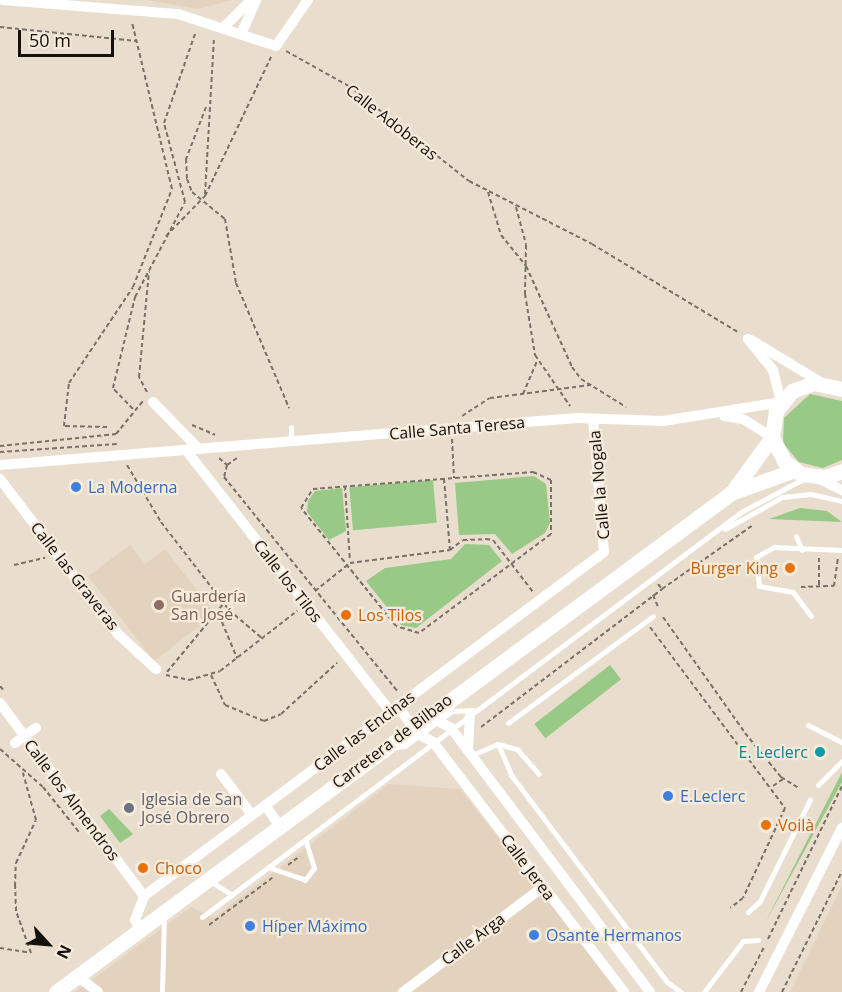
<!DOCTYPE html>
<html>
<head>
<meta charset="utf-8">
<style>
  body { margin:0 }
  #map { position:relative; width:842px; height:992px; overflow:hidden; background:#e9ddce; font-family:"Open Sans",sans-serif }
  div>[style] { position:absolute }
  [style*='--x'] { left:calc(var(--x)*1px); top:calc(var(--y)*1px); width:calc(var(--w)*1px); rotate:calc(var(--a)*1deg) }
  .built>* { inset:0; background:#e3d2bd }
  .green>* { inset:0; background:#99c986; transform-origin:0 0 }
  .path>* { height:2px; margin-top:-1px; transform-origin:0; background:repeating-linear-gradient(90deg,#787167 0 4.5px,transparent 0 7.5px) }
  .lane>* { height:5px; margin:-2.5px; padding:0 2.5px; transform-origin:2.5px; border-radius:2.5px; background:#fff }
  .street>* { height:10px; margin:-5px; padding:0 5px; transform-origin:5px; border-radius:5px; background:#fff }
  .secondary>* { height:15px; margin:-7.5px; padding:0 7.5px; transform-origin:7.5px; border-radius:7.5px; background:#fff }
  .dots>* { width:16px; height:16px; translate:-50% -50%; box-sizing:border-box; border:3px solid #f6eadb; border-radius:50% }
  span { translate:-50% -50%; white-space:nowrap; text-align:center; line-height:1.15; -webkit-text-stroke:4.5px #f6eadb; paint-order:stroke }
  .street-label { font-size:16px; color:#14100b }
  .shop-label { font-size:16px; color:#366cbe }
  .left { translate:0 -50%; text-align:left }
  .food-label { font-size:16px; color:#c56008 }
  .right { translate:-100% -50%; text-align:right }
  .education-label { font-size:16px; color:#785e54 }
  .culture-label { font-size:16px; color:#0d838f }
  .worship-label { font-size:16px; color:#5b616d }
  .north { position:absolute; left:18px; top:914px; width:60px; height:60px; -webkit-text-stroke:4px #f6eadb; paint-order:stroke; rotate:116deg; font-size:16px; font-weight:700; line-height:24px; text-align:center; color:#14100b }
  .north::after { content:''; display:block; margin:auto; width:21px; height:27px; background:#14100b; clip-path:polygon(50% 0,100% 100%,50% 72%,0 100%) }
  .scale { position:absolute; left:18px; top:30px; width:96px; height:27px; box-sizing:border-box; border:3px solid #14100b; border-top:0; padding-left:8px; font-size:18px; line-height:21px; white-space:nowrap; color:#14100b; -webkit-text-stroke:4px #f6eadb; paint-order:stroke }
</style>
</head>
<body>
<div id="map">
  <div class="built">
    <i style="clip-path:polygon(147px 0,233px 0,198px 9px)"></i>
    <i style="clip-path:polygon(130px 545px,145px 564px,165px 549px,215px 614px,154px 661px,88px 576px)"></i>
    <i style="clip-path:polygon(389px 784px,460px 789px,621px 992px,75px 992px,191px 907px,214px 918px)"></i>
    <i style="clip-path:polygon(842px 886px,842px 992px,790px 992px)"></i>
  </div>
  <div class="green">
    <i style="clip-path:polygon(810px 394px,842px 401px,842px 460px,823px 468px,799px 462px,783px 443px,784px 418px)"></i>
    <i style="clip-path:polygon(534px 476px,546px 484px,550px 523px,545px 533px,512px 554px,495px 534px,459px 535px,455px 483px)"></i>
    <i style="left:433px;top:480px;width:43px;height:84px;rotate:85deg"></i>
    <i style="clip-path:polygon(342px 488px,346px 531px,329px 540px,307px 512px,308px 501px,315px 491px)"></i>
    <i style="clip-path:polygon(800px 508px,827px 511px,842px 522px,769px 519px)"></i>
    <i style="clip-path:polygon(465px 544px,489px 545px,502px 561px,416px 628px,401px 625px,366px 581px,385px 568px,451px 559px)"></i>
    <i style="left:610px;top:665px;width:18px;height:96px;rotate:52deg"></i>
    <i style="clip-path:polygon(842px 772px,842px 782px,765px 923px,839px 778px)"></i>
    <i style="clip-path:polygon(109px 809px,133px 834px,120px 843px,100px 816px)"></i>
  </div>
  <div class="path">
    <i style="--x:0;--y:27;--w:137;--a:5.9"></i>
    <i style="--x:286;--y:51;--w:72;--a:29.1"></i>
    <i style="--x:349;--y:86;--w:153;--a:38.4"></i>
    <i style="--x:469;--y:181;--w:138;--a:27.1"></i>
    <i style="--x:592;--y:244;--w:170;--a:31.1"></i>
    <i style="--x:206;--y:107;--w:56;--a:111"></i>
    <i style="--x:186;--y:159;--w:20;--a:87"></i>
    <i style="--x:187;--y:179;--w:14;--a:69"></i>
    <i style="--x:192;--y:192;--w:43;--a:39.3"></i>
    <i style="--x:225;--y:219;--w:65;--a:80.2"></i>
    <i style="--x:236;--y:283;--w:136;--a:67"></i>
    <i style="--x:488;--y:192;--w:45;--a:73.2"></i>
    <i style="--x:501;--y:235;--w:40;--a:51"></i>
    <i style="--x:526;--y:266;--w:111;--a:65.5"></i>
    <i style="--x:572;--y:367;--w:15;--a:53"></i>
    <i style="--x:581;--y:379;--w:53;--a:31.9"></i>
    <i style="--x:205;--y:194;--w:155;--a:-86.7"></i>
    <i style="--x:516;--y:207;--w:39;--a:75"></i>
    <i style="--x:526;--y:245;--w:49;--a:91.2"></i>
    <i style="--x:525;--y:294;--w:62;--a:80.7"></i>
    <i style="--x:535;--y:355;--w:62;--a:55.5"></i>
    <i style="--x:166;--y:236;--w:56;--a:-45.7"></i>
    <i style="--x:205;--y:196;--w:154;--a:-64.6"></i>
    <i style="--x:147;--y:392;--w:17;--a:-118"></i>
    <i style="--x:139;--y:377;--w:106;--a:-84.6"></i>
    <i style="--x:523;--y:394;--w:36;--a:-67"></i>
    <i style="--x:133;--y:409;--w:29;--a:-134"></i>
    <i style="--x:113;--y:388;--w:94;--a:-76.4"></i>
    <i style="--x:135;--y:297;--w:107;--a:-62.2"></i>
    <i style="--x:185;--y:202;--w:82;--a:-104.9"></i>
    <i style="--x:164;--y:123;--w:97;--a:-70.8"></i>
    <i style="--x:462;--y:416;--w:33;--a:-33"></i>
    <i style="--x:490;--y:398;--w:101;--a:-7.4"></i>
    <i style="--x:192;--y:425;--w:25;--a:23"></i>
    <i style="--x:107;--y:427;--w:43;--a:-178.7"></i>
    <i style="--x:64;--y:426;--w:43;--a:-83.4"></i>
    <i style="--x:69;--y:383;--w:115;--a:-56.3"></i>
    <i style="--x:133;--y:287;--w:105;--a:-68.3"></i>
    <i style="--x:172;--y:189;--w:172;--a:-103.5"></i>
    <i style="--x:452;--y:439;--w:39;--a:87"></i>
    <i style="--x:0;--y:446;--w:117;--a:-5.9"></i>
    <i style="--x:116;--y:434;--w:43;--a:-50.7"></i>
    <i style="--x:0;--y:452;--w:117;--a:-3.9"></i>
    <i style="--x:219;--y:458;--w:11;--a:41"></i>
    <i style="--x:237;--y:458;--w:12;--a:145"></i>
    <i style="--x:227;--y:465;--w:12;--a:104"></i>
    <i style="--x:224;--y:477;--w:277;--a:51"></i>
    <i style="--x:127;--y:465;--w:66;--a:59.2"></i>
    <i style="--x:161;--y:522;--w:111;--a:52.3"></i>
    <i style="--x:229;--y:610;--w:45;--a:40.5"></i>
    <i style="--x:533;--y:472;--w:20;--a:24"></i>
    <i style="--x:551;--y:480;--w:54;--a:90"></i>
    <i style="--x:551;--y:534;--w:165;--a:143.1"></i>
    <i style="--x:419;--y:633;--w:24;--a:-163"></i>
    <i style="--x:396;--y:626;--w:151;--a:-128.8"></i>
    <i style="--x:301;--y:508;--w:22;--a:-58"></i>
    <i style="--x:313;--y:489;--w:221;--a:-4.4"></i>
    <i style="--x:444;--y:479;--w:71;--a:85.2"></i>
    <i style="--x:345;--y:486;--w:75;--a:86.2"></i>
    <i style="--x:819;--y:558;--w:29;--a:90"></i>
    <i style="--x:14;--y:565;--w:32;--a:-13"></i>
    <i style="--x:658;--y:584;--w:6;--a:51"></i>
    <i style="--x:662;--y:589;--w:111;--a:-35.1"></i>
    <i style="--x:801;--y:587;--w:33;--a:-2"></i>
    <i style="--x:834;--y:586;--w:28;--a:-82"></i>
    <i style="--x:315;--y:591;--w:45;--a:-38.7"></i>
    <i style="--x:350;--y:563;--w:101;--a:-7.4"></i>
    <i style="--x:450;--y:550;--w:16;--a:-38"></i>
    <i style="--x:463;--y:540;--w:23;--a:-2"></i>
    <i style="--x:486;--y:539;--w:7;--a:8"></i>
    <i style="--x:493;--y:540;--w:66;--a:52.4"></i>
    <i style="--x:653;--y:595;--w:15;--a:67"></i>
    <i style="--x:219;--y:615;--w:47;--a:67.3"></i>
    <i style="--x:663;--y:617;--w:142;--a:54.7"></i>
    <i style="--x:745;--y:733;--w:57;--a:50.7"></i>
    <i style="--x:781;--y:777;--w:22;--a:32"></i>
    <i style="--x:650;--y:627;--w:226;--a:53.3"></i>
    <i style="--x:785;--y:808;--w:99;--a:115"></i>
    <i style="--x:743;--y:898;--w:16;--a:142"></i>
    <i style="--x:167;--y:672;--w:89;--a:-50.4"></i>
    <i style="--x:166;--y:675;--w:24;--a:12"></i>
    <i style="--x:189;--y:680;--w:32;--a:-16"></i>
    <i style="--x:220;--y:671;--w:98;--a:-37.9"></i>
    <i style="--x:211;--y:675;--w:33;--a:65"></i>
    <i style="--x:225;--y:705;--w:42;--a:22.3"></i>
    <i style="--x:264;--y:721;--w:18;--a:-22"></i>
    <i style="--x:281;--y:714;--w:76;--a:-42.3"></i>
    <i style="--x:0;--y:686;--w:6;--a:51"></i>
    <i style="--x:481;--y:727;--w:228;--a:-37.3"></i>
    <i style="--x:0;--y:749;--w:57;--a:41.5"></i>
    <i style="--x:43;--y:787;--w:58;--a:51.3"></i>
    <i style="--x:773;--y:786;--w:12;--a:-35"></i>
    <i style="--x:288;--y:865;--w:15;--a:-37"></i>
    <i style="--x:209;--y:925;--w:79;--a:-36.7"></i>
    <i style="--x:768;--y:939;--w:170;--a:-64.2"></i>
    <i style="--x:0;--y:948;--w:31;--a:9"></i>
    <i style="--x:31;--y:953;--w:45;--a:-109.7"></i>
    <i style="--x:16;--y:911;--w:25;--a:-92"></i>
    <i style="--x:15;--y:886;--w:23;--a:-88"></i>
    <i style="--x:16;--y:863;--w:47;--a:-65.1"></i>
    <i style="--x:36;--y:820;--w:49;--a:-105.5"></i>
    <i style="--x:741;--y:992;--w:51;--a:-62.9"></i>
    <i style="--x:782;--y:992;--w:135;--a:-63.6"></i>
  </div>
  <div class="lane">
    <i style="--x:291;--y:427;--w:14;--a:90"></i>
    <i style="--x:725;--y:529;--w:65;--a:-29.3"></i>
    <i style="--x:782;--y:497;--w:29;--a:-6"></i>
    <i style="--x:811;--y:494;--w:32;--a:13"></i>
    <i style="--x:796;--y:536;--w:15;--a:67"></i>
    <i style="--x:811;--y:616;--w:30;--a:-127"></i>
    <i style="--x:793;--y:592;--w:35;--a:-170"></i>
    <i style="--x:759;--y:586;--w:29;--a:-96"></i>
    <i style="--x:756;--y:557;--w:21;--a:-29"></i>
    <i style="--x:774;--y:547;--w:68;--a:2.5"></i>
    <i style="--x:508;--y:723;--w:180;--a:-36.4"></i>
    <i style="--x:808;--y:725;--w:38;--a:27"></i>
    <i style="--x:498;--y:744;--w:20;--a:15"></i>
    <i style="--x:517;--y:749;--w:33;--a:49"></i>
    <i style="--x:395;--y:747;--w:10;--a:-6"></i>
    <i style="--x:405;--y:746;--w:59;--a:-36.7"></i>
    <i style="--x:452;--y:711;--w:21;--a:-3"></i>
    <i style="--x:472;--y:755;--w:28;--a:-23"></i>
    <i style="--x:498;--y:744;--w:34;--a:67"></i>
    <i style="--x:511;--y:775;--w:259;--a:53"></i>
    <i style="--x:667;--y:982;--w:17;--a:36"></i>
    <i style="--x:818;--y:785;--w:34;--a:-45"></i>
    <i style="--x:268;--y:867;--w:39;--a:19"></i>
    <i style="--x:305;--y:880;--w:15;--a:-53"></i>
    <i style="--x:314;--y:868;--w:30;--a:-107"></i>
    <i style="--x:210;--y:881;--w:26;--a:32"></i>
    <i style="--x:748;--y:912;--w:16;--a:-43"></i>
    <i style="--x:760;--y:901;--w:113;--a:-63.7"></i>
    <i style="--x:202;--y:917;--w:674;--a:-36.92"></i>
    <i style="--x:741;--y:512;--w:72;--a:-28"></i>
    <i style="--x:162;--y:992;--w:76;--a:-88.5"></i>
    <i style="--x:704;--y:992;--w:64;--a:-52.6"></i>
    <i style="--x:743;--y:941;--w:15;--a:-4"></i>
  </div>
  <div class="street">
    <i style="--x:3;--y:0;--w:176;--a:4.6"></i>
    <i style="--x:178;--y:14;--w:103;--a:18.1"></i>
    <i style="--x:276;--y:46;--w:56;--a:-55.2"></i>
    <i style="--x:225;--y:26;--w:37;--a:-45"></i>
    <i style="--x:242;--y:32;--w:35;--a:-66"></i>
    <i style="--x:751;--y:340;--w:83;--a:31.2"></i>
    <i style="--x:153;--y:402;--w:66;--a:45.6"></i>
    <i style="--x:724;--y:416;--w:19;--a:9"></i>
    <i style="--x:743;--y:419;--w:34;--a:32"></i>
    <i style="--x:186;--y:450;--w:331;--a:52"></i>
    <i style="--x:0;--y:465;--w:579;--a:-4.66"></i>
    <i style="--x:577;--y:418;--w:86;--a:2"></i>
    <i style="--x:663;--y:421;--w:120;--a:-9.1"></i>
    <i style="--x:781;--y:402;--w:33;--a:-104"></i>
    <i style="--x:773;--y:370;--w:40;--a:-129"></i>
    <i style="--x:816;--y:477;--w:29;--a:27"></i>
    <i style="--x:0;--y:479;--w:195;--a:52.7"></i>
    <i style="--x:118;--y:634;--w:52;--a:42.6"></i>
    <i style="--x:0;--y:703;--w:241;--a:53.3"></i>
    <i style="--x:397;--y:705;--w:26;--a:54"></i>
    <i style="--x:438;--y:721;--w:15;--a:28"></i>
    <i style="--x:451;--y:728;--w:331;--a:53"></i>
    <i style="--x:420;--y:735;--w:15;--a:28"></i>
    <i style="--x:433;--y:742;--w:315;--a:52.6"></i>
    <i style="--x:15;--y:743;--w:26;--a:-36"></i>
    <i style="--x:468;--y:750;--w:36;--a:-87"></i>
    <i style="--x:221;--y:774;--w:51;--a:52.9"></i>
    <i style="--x:265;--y:805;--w:24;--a:55"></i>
    <i style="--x:140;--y:929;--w:10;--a:-119"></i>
    <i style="--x:135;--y:920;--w:26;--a:-69"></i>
    <i style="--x:144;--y:896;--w:574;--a:-36.79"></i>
    <i style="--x:604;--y:552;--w:133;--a:-94.7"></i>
    <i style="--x:77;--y:976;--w:26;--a:37"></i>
    <i style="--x:403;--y:992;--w:175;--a:-36.9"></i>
    <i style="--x:759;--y:992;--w:184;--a:-63.2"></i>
  </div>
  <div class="secondary">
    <i style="--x:842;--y:389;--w:29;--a:-168"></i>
    <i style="--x:814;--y:383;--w:23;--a:160"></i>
    <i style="--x:792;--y:391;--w:26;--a:129"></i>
    <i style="--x:776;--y:411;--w:26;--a:99"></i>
    <i style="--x:772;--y:437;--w:27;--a:63"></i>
    <i style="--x:784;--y:461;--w:21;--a:37"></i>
    <i style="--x:801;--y:474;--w:24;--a:7"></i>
    <i style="--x:825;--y:477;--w:18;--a:-19"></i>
    <i style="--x:735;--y:488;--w:63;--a:-54"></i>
    <i style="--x:56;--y:992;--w:839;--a:-36.47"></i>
    <i style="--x:731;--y:493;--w:68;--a:-19.8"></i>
  </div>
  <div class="dots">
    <i style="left:76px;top:487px;background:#3f7fe0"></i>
    <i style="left:790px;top:568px;background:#e8710a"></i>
    <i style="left:159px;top:605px;background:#8d6e63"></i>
    <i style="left:346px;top:615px;background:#e8710a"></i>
    <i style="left:820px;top:752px;background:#0f9aa8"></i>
    <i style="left:668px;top:796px;background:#3f7fe0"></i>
    <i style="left:129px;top:808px;background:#6b7280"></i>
    <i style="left:766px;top:825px;background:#e8710a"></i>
    <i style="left:143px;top:868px;background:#e8710a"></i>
    <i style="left:250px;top:926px;background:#3f7fe0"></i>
    <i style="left:534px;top:935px;background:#3f7fe0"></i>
  </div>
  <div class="street-label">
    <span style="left:392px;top:122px;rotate:38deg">Calle Adoberas</span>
    <span style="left:457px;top:428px;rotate:-5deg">Calle Santa Teresa</span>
    <span style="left:599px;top:485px;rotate:-95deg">Calle la Nogala</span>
    <span style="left:75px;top:576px;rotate:52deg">Calle las Graveras</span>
    <span style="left:288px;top:581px;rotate:52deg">Calle los Tilos</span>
    <span style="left:364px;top:731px;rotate:-37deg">Calle las Encinas</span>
    <span style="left:392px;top:741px;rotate:-37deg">Carretera de Bilbao</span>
    <span style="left:72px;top:800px;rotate:53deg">Calle los Almendros</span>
    <span style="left:528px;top:867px;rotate:53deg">Calle Jerea</span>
    <span style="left:473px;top:939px;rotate:-37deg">Calle Arga</span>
  </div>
  <div class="shop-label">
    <span class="left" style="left:88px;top:487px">La Moderna</span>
    <span class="left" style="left:680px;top:796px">E.Leclerc</span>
    <span class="left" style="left:262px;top:926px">Híper Máximo</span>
    <span class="left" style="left:546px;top:935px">Osante Hermanos</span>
  </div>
  <div class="food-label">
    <span class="right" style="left:778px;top:568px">Burger King</span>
    <span class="left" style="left:358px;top:615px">Los Tilos</span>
    <span class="left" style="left:778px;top:825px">Voilà</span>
    <span class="left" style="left:155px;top:868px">Choco</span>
  </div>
  <div class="education-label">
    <span class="left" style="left:171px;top:605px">Guardería<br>San José</span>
  </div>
  <div class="culture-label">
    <span class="right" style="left:808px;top:752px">E. Leclerc</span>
  </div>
  <div class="worship-label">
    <span class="left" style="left:141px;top:808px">Iglesia de San<br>José Obrero</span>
  </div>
  <div class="north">N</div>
  <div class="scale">50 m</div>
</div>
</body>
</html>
